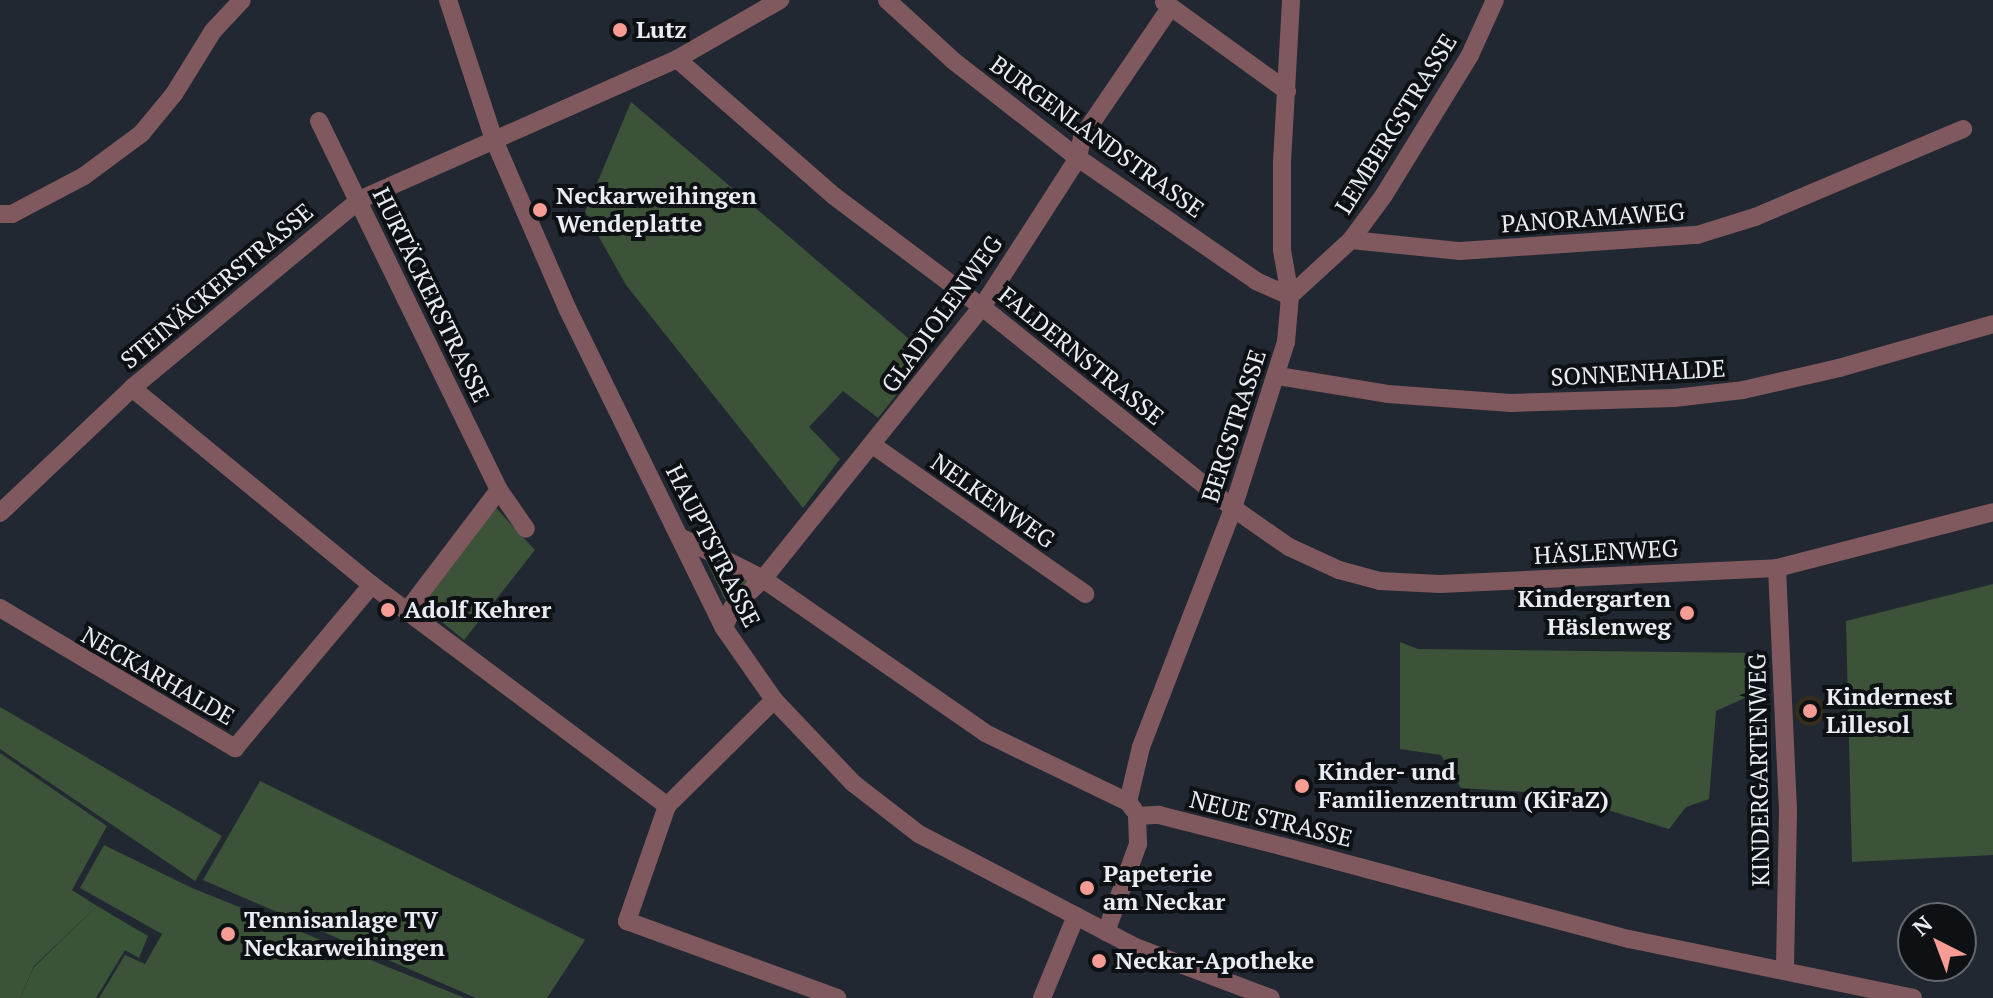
<!DOCTYPE html>
<html>
<head>
<meta charset="utf-8">
<style>
  body { margin:0 }
  #map { position:relative; width:1993px; height:998px; overflow:hidden; background:#212831; font-family:"PT Serif",serif }
  div>[style] { position:absolute }
  [style*='--x'] { left:calc(var(--x)*1px); top:calc(var(--y)*1px); width:calc(var(--w)*1px); rotate:calc(var(--a)*1deg) }
  .education>* { inset:0; background:#362d1d }
  .round { border-radius:50% }
  .green>* { inset:0; background:#3c5339 }
  .forest>* { inset:0; background:#3a5438 }
  .minor>* { height:18px; margin:-9px; padding:0 9px; transform-origin:9px; border-radius:9px; background:#80595e }
  .dots>* { width:22px; height:22px; translate:-50% -50%; box-sizing:border-box; border:4px solid #0d1114; border-radius:50% }
  span { translate:-50% -50%; white-space:nowrap; text-align:center; line-height:1.15; -webkit-text-stroke:8px #0d1114; paint-order:stroke }
  .poi-label { font-size:24px; color:#e9edf3; font-weight:700 }
  .left { translate:0 -50%; text-align:left }
  .right { translate:-100% -50%; text-align:right }
  .street-label { font-size:24px; color:#e9edf3 }
  .north { position:absolute; left:1897px; top:902px; width:80px; height:80px; box-sizing:border-box; background:#0d1114; border:2px solid #65696d; border-radius:50%; rotate:318deg; font-size:22px; font-weight:700; line-height:32px; text-align:center; color:#e9edf3 }
  .north::after { content:''; display:block; margin:auto; width:28px; height:36px; background:#f59c94; clip-path:polygon(50% 0,100% 100%,50% 72%,0 100%) }
</style>
</head>
<body>
<div id="map">
  <div class="education">
    <i class="round" style="left:1795px;top:696px;width:30px;height:30px"></i>
  </div>
  <div class="green">
    <i style="clip-path:polygon(631px 102px,928px 355px,878px 418px,843px 391px,809px 427px,840px 459px,803px 508px,626px 285px,585px 212px)"></i>
    <i style="clip-path:polygon(496px 508px,535px 550px,464px 640px,431px 613px,428px 598px)"></i>
    <i style="clip-path:polygon(705px 558px,749px 581px,725px 600px)"></i>
    <i style="clip-path:polygon(1993px 584px,1993px 855px,1852px 862px,1846px 621px)"></i>
    <i style="clip-path:polygon(1400px 642px,1418px 649px,1761px 653px,1765px 689px,1716px 711px,1709px 799px,1686px 807px,1669px 829px,1556px 794px,1461px 788px,1441px 755px,1400px 749px)"></i>
    <i style="clip-path:polygon(0 707px,222px 836px,195px 881px,0 749px)"></i>
    <i style="clip-path:polygon(0 753px,107px 826px,72px 890px,97px 906px,34px 966px,20px 998px,0 998px)"></i>
    <i style="clip-path:polygon(260px 781px,585px 940px,547px 998px,476px 998px,203px 880px)"></i>
    <i style="clip-path:polygon(104px 845px,192px 888px,465px 998px,99px 998px,125px 955px,145px 964px,162px 934px,80px 888px)"></i>
  </div>
  <div class="forest">
    <i style="clip-path:polygon(97px 906px,148px 936px,139px 958px,125px 950px,96px 998px,20px 998px,34px 967px)"></i>
  </div>
  <div class="minor">
    <i style="--x:448;--y:0;--w:147;--a:71.8"></i>
    <i style="--x:494;--y:140;--w:185;--a:66.5"></i>
    <i style="--x:568;--y:310;--w:354;--a:63.9"></i>
    <i style="--x:724;--y:628;--w:88;--a:55.2"></i>
    <i style="--x:774;--y:700;--w:115;--a:46.4"></i>
    <i style="--x:853;--y:783;--w:83;--a:37.7"></i>
    <i style="--x:919;--y:834;--w:244;--a:27.6"></i>
    <i style="--x:1135;--y:947;--w:145;--a:20.6"></i>
    <i style="--x:887;--y:0;--w:92;--a:42.4"></i>
    <i style="--x:955;--y:62;--w:156;--a:38"></i>
    <i style="--x:1078;--y:158;--w:216;--a:34.6"></i>
    <i style="--x:1256;--y:281;--w:37;--a:24"></i>
    <i style="--x:1164;--y:2;--w:152;--a:35.9"></i>
    <i style="--x:677;--y:59;--w:208;--a:41.1"></i>
    <i style="--x:834;--y:196;--w:185;--a:36.9"></i>
    <i style="--x:982;--y:307;--w:322;--a:38.7"></i>
    <i style="--x:1233;--y:508;--w:68;--a:34.9"></i>
    <i style="--x:1289;--y:547;--w:55;--a:24.7"></i>
    <i style="--x:1339;--y:570;--w:42;--a:15"></i>
    <i style="--x:1380;--y:581;--w:60;--a:2.9"></i>
    <i style="--x:1440;--y:584;--w:337;--a:-2.7"></i>
    <i style="--x:1777;--y:568;--w:223;--a:-14.5"></i>
    <i style="--x:319;--y:121;--w:411;--a:64"></i>
    <i style="--x:499;--y:490;--w:47;--a:55.3"></i>
    <i style="--x:0;--y:214;--w:12;--a:0"></i>
    <i style="--x:12;--y:214;--w:81;--a:-27.8"></i>
    <i style="--x:84;--y:176;--w:71;--a:-36.4"></i>
    <i style="--x:141;--y:134;--w:52;--a:-50.5"></i>
    <i style="--x:174;--y:94;--w:74;--a:-58.2"></i>
    <i style="--x:213;--y:31;--w:42;--a:-46.9"></i>
    <i style="--x:1351;--y:240;--w:110;--a:5.8"></i>
    <i style="--x:1460;--y:251;--w:238;--a:-3.9"></i>
    <i style="--x:1697;--y:235;--w:61;--a:-17.2"></i>
    <i style="--x:1755;--y:217;--w:226;--a:-22.9"></i>
    <i style="--x:1290;--y:296;--w:83;--a:-42.6"></i>
    <i style="--x:1351;--y:240;--w:56;--a:-53.7"></i>
    <i style="--x:1384;--y:195;--w:164;--a:-58.4"></i>
    <i style="--x:1470;--y:55;--w:60;--a:-65.6"></i>
    <i style="--x:1278;--y:376;--w:111;--a:9.3"></i>
    <i style="--x:1388;--y:394;--w:123;--a:4.2"></i>
    <i style="--x:1511;--y:403;--w:163;--a:-1.8"></i>
    <i style="--x:1674;--y:398;--w:69;--a:-6.6"></i>
    <i style="--x:1743;--y:390;--w:98;--a:-12.9"></i>
    <i style="--x:1839;--y:368;--w:160;--a:-15.9"></i>
    <i style="--x:132;--y:388;--w:310;--a:39.4"></i>
    <i style="--x:372;--y:585;--w:369;--a:36.8"></i>
    <i style="--x:874;--y:446;--w:258;--a:35"></i>
    <i style="--x:0;--y:513;--w:182;--a:-43.4"></i>
    <i style="--x:132;--y:388;--w:295;--a:-39.6"></i>
    <i style="--x:359;--y:200;--w:348;--a:-23.9"></i>
    <i style="--x:677;--y:59;--w:119;--a:-29.8"></i>
    <i style="--x:682;--y:538;--w:91;--a:26.8"></i>
    <i style="--x:763;--y:579;--w:270;--a:34.7"></i>
    <i style="--x:985;--y:733;--w:159;--a:25.8"></i>
    <i style="--x:1128;--y:802;--w:10;--a:53"></i>
    <i style="--x:1777;--y:568;--w:243;--a:87.4"></i>
    <i style="--x:1788;--y:811;--w:160;--a:91.1"></i>
    <i style="--x:0;--y:608;--w:274;--a:30.8"></i>
    <i style="--x:235;--y:748;--w:213;--a:-50"></i>
    <i style="--x:407;--y:611;--w:152;--a:-52.8"></i>
    <i style="--x:724;--y:628;--w:22;--a:-68"></i>
    <i style="--x:732;--y:608;--w:42;--a:-43.1"></i>
    <i style="--x:763;--y:579;--w:349;--a:-51.2"></i>
    <i style="--x:982;--y:307;--w:177;--a:-57.2"></i>
    <i style="--x:1078;--y:158;--w:21;--a:-79"></i>
    <i style="--x:1082;--y:137;--w:156;--a:-55.7"></i>
    <i style="--x:774;--y:700;--w:151;--a:135.3"></i>
    <i style="--x:667;--y:806;--w:122;--a:109.2"></i>
    <i style="--x:627;--y:921;--w:224;--a:20.1"></i>
    <i style="--x:1128;--y:802;--w:57;--a:-76.7"></i>
    <i style="--x:1141;--y:747;--w:256;--a:-68.9"></i>
    <i style="--x:1233;--y:508;--w:174;--a:-72.3"></i>
    <i style="--x:1286;--y:342;--w:46;--a:-85"></i>
    <i style="--x:1290;--y:296;--w:47;--a:-99.9"></i>
    <i style="--x:1282;--y:250;--w:88;--a:-90"></i>
    <i style="--x:1282;--y:162;--w:162;--a:-86.8"></i>
    <i style="--x:1137;--y:816;--w:22;--a:-3"></i>
    <i style="--x:1159;--y:815;--w:126;--a:14.3"></i>
    <i style="--x:1281;--y:846;--w:360;--a:15"></i>
    <i style="--x:1629;--y:939;--w:290;--a:11.7"></i>
    <i style="--x:1106;--y:932;--w:94;--a:-70"></i>
    <i style="--x:1138;--y:844;--w:28;--a:-92"></i>
    <i style="--x:1042;--y:998;--w:89;--a:-67.5"></i>
  </div>
  <div class="dots">
    <i style="left:620px;top:30px;background:#f59c94"></i>
    <i style="left:540px;top:210px;background:#f59c94"></i>
    <i style="left:388px;top:610px;background:#f59c94"></i>
    <i style="left:1687px;top:613px;background:#f59c94"></i>
    <i style="left:1810px;top:711px;background:#f59c94"></i>
    <i style="left:1302px;top:786px;background:#f59c94"></i>
    <i style="left:1087px;top:888px;background:#f59c94"></i>
    <i style="left:228px;top:934px;background:#f59c94"></i>
    <i style="left:1099px;top:961px;background:#f59c94"></i>
  </div>
  <div class="poi-label">
    <span class="left" style="left:636px;top:30px">Lutz</span>
    <span class="left" style="left:556px;top:210px">Neckarweihingen<br>Wendeplatte</span>
    <span class="right" style="left:1671px;top:613px">Kindergarten<br>Häslenweg</span>
    <span class="left" style="left:404px;top:610px">Adolf Kehrer</span>
    <span class="left" style="left:1826px;top:711px">Kindernest<br>Lillesol</span>
    <span class="left" style="left:1318px;top:786px">Kinder- und<br>Familienzentrum (KiFaZ)</span>
    <span class="left" style="left:1103px;top:888px">Papeterie<br>am Neckar</span>
    <span class="left" style="left:244px;top:934px">Tennisanlage TV<br>Neckarweihingen</span>
    <span class="left" style="left:1115px;top:961px">Neckar-Apotheke</span>
  </div>
  <div class="street-label">
    <span style="left:1396px;top:124px;rotate:-58deg">LEMBERGSTRASSE</span>
    <span style="left:1097px;top:137px;rotate:36deg">BURGENLANDSTRASSE</span>
    <span style="left:1593px;top:218px;rotate:-4deg">PANORAMAWEG</span>
    <span style="left:217px;top:286px;rotate:-40deg">STEINÄCKERSTRASSE</span>
    <span style="left:431px;top:295px;rotate:64deg">HURTÄCKERSTRASSE</span>
    <span style="left:942px;top:314px;rotate:-54deg">GLADIOLENWEG</span>
    <span style="left:1081px;top:356px;rotate:39deg">FALDERNSTRASSE</span>
    <span style="left:1638px;top:373px;rotate:-3deg">SONNENHALDE</span>
    <span style="left:1234px;top:426px;rotate:-72deg">BERGSTRASSE</span>
    <span style="left:993px;top:501px;rotate:35deg">NELKENWEG</span>
    <span style="left:713px;top:546px;rotate:63deg">HAUPTSTRASSE</span>
    <span style="left:1606px;top:552px;rotate:-3deg">HÄSLENWEG</span>
    <span style="left:158px;top:676px;rotate:30deg">NECKARHALDE</span>
    <span style="left:1759px;top:770px;rotate:-91deg">KINDERGARTENWEG</span>
    <span style="left:1271px;top:819px;rotate:14deg">NEUE STRASSE</span>
  </div>
  <div class="north">N</div>
</div>
</body>
</html>
